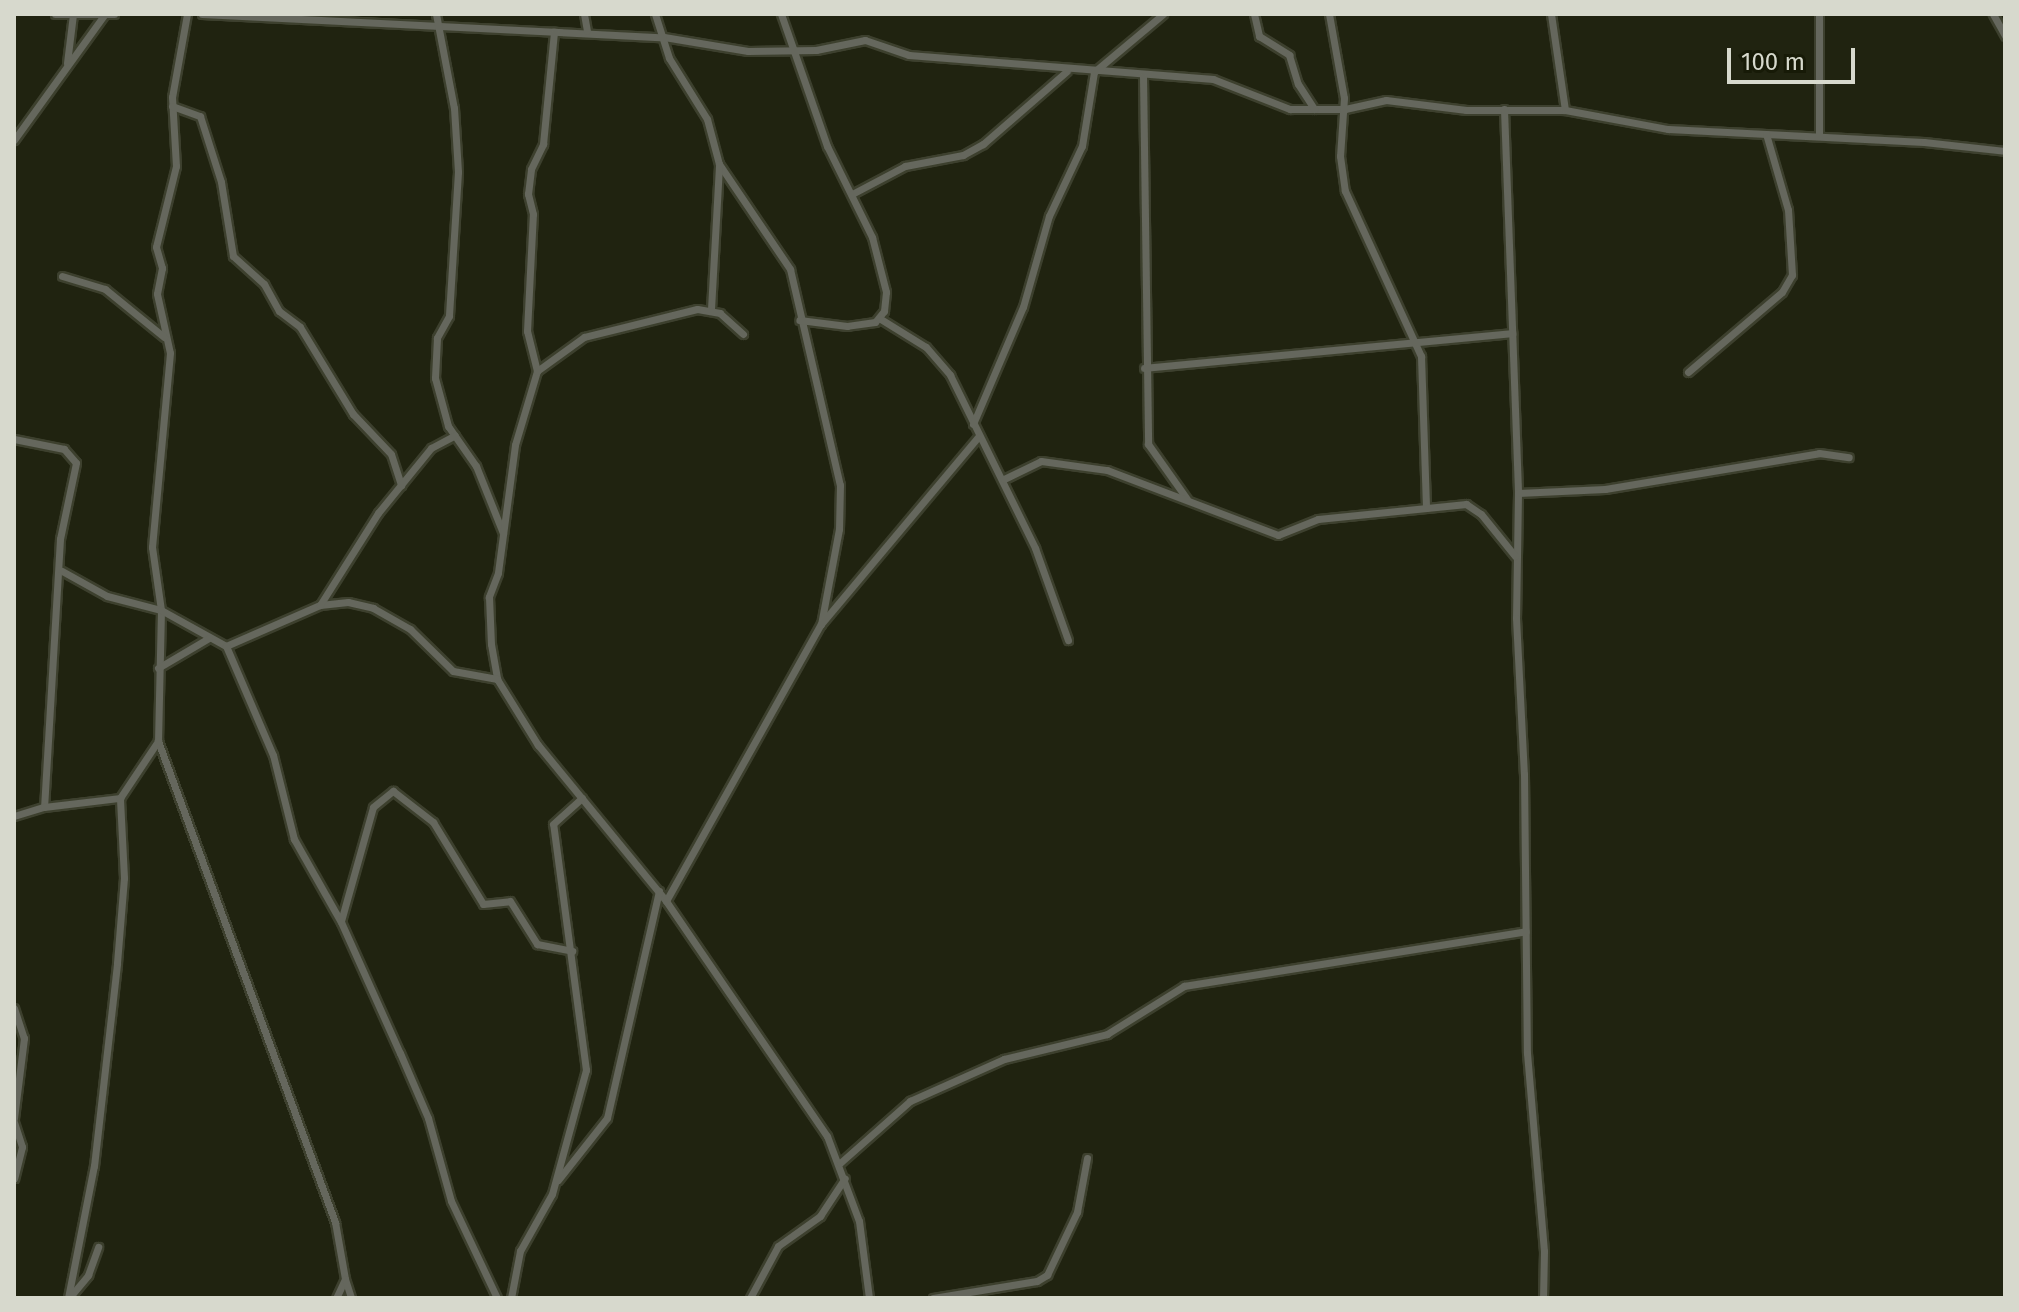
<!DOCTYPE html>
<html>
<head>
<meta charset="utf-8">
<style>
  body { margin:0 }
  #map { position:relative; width:2019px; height:1312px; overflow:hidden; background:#202310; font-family:"Fira Sans",sans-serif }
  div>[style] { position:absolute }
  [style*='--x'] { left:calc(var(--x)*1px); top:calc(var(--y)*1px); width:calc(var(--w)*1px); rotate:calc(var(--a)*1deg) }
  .roads { filter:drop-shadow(2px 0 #3d402e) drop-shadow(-2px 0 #3d402e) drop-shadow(0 2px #3d402e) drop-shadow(0 -2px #3d402e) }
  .minor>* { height:7px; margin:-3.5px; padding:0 3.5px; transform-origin:3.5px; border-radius:3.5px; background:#65675d }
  span { translate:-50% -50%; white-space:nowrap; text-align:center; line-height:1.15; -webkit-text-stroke:7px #171a07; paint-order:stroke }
  .frame { position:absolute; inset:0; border:16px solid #d7d9cd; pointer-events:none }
  .scale { position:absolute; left:1727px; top:48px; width:128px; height:36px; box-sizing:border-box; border:4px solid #d7d9cd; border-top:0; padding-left:10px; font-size:24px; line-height:28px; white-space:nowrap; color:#d7d9cd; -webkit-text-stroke:6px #171a07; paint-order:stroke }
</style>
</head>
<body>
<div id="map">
  <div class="roads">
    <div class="minor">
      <i style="--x:55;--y:14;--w:59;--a:0"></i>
      <i style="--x:187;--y:14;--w:84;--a:100.2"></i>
      <i style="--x:172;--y:97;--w:69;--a:86.7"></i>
      <i style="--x:176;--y:166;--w:83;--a:103.9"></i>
      <i style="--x:156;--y:247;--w:22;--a:74"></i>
      <i style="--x:162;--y:268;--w:26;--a:101"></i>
      <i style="--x:157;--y:294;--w:60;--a:77.6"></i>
      <i style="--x:170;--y:353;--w:195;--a:95.3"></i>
      <i style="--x:152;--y:547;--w:64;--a:81.9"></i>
      <i style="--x:161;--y:610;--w:131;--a:91.3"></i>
      <i style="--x:158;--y:741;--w:513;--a:69.8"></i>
      <i style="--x:335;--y:1222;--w:58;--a:80"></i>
      <i style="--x:345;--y:1279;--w:21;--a:115"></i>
      <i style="--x:202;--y:14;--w:463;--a:2.9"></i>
      <i style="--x:664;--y:37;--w:85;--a:9.5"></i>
      <i style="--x:748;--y:51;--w:68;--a:-0.8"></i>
      <i style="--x:816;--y:50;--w:50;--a:-11.5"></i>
      <i style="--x:865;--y:40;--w:46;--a:18.8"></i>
      <i style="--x:909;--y:55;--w:305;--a:4.5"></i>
      <i style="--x:1213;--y:79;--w:83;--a:21.3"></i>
      <i style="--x:1290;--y:109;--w:55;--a:0"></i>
      <i style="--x:1345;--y:109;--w:42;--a:-12.4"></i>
      <i style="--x:1386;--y:100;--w:81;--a:7.1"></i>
      <i style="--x:1466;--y:110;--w:99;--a:0"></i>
      <i style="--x:1565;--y:110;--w:105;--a:10.5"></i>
      <i style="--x:1668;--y:129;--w:256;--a:2.9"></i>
      <i style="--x:1924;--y:142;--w:81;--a:6.3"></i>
      <i style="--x:436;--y:14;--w:96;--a:79.2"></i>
      <i style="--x:454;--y:108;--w:64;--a:86.4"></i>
      <i style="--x:458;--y:172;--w:144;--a:93.6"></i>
      <i style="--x:449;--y:316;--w:25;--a:119"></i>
      <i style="--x:437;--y:338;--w:40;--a:92.9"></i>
      <i style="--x:435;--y:378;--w:50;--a:74.8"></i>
      <i style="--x:448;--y:426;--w:49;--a:55"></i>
      <i style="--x:476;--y:466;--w:72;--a:68.1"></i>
      <i style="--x:584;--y:14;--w:17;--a:80"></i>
      <i style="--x:655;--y:14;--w:46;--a:72.3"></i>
      <i style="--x:669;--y:58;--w:72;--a:58.1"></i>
      <i style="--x:707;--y:119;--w:47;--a:75.1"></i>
      <i style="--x:719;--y:164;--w:127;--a:55.9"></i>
      <i style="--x:790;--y:269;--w:222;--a:77"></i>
      <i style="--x:840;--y:485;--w:44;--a:91.3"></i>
      <i style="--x:839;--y:529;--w:97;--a:100.7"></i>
      <i style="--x:781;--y:14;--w:140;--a:70.8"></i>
      <i style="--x:827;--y:146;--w:102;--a:63.7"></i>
      <i style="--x:872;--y:237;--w:57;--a:75.7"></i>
      <i style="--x:886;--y:292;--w:19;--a:96"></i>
      <i style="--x:884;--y:311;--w:14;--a:129"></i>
      <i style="--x:875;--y:322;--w:28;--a:172"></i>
      <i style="--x:847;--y:326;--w:48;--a:-172.9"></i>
      <i style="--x:1254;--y:14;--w:23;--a:77"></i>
      <i style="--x:1259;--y:36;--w:36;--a:32"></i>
      <i style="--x:1289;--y:55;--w:30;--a:73"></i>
      <i style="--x:1298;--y:84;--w:30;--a:57"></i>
      <i style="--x:1329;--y:14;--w:85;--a:79.9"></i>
      <i style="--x:1344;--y:98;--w:58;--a:93.9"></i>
      <i style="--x:1340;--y:156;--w:35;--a:82"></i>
      <i style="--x:1345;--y:191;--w:182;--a:65.3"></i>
      <i style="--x:1421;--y:356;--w:152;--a:88.1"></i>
      <i style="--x:1551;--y:14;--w:97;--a:81.7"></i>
      <i style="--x:1993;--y:14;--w:25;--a:61"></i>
      <i style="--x:67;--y:63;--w:49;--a:-83"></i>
      <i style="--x:1143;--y:76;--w:368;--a:89.2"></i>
      <i style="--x:1148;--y:444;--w:67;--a:54.7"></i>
      <i style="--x:172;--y:106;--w:30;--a:20"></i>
      <i style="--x:200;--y:116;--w:69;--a:72.3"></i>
      <i style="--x:221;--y:182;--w:75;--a:80.8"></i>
      <i style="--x:233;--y:256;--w:42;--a:42.1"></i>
      <i style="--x:264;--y:284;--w:31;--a:61"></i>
      <i style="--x:279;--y:311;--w:26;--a:37"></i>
      <i style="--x:300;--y:327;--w:102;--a:58.7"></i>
      <i style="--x:353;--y:414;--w:55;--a:46.5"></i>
      <i style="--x:391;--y:454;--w:33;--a:72"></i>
      <i style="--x:1504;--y:109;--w:384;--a:87.9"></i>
      <i style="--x:1518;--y:493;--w:125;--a:90.9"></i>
      <i style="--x:1516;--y:618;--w:156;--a:87.1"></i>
      <i style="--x:1524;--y:774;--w:279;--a:89.4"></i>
      <i style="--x:1527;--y:1053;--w:199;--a:85.1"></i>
      <i style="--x:1544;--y:1251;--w:47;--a:91.2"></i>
      <i style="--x:1819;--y:136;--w:122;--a:-90"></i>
      <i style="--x:14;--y:140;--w:155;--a:-54.2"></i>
      <i style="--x:852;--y:194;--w:60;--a:-27.8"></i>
      <i style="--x:905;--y:166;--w:59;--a:-10.7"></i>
      <i style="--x:963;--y:155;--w:23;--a:-29"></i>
      <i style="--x:983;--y:144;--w:111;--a:-41"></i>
      <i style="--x:62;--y:276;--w:45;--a:16.8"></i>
      <i style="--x:105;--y:289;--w:76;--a:39.1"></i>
      <i style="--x:711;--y:309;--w:145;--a:-86.8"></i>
      <i style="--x:879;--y:318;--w:55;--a:31.7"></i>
      <i style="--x:926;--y:347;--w:37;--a:49"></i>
      <i style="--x:950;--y:375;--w:193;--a:63.8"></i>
      <i style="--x:1035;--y:548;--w:98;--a:70.3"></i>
      <i style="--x:743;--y:334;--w:31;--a:-138"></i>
      <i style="--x:720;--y:313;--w:23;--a:-170"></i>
      <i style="--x:697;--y:309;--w:116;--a:166.1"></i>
      <i style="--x:584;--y:337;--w:58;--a:144.1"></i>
      <i style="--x:537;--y:371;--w:77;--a:106.6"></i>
      <i style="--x:515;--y:445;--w:129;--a:97.6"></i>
      <i style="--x:498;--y:573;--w:26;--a:111"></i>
      <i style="--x:489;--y:597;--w:47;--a:87.6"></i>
      <i style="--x:491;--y:644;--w:36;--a:80"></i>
      <i style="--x:497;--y:679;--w:78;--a:58.2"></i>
      <i style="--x:538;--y:745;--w:202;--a:50.6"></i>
      <i style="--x:666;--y:901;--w:285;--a:55.6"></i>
      <i style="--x:827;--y:1136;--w:91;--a:69.4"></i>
      <i style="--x:859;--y:1221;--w:78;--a:82.6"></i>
      <i style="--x:1144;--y:368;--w:370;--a:-5.4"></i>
      <i style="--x:537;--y:371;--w:41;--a:-104"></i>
      <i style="--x:527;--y:331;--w:117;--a:-87.1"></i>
      <i style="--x:533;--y:214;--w:21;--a:-104"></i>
      <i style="--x:528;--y:194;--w:25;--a:-83"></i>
      <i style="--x:531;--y:169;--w:28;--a:-64"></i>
      <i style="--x:543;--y:144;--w:113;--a:-84.4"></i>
      <i style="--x:1688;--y:372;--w:123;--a:-40.4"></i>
      <i style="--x:1782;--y:292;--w:20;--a:-60"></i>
      <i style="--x:1792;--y:275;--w:65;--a:-93.5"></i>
      <i style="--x:1788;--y:210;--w:79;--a:-106.1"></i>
      <i style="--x:973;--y:424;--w:127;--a:-66.9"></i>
      <i style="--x:1023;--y:307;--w:95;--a:-74.1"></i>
      <i style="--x:1049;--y:216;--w:77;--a:-64.8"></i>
      <i style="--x:1082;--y:146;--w:75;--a:-80.8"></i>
      <i style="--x:1094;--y:72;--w:90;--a:-40"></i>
      <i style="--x:14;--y:439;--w:51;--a:11.3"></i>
      <i style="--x:64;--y:449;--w:18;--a:49"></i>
      <i style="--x:76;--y:463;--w:78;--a:101.9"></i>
      <i style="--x:60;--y:539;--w:268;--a:93.4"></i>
      <i style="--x:1004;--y:479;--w:41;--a:-25.9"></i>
      <i style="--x:1041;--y:461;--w:67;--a:7.8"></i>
      <i style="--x:1107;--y:470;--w:183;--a:20.8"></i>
      <i style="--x:1278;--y:535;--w:43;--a:-21.8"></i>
      <i style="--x:1318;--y:519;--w:149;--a:-5.8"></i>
      <i style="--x:1466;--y:504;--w:18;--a:34"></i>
      <i style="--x:1481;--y:514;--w:54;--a:51"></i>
      <i style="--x:1518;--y:493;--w:87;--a:-2.6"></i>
      <i style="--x:1605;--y:489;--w:217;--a:-9.5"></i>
      <i style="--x:1819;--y:453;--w:30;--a:8"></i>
      <i style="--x:62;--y:571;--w:51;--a:29.1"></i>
      <i style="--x:107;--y:596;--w:56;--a:14.5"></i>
      <i style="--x:161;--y:610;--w:74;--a:29"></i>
      <i style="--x:226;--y:646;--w:103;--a:-23.6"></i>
      <i style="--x:320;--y:605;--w:28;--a:-6"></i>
      <i style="--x:348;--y:602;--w:26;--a:13"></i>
      <i style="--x:373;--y:608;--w:43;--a:29.6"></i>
      <i style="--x:410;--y:629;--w:60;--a:44.3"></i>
      <i style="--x:453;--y:671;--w:45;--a:10.3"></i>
      <i style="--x:320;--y:605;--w:109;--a:-57.8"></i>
      <i style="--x:378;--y:513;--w:84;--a:-50.8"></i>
      <i style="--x:431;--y:448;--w:27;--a:-28"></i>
      <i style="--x:226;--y:646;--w:119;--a:66.7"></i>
      <i style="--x:273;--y:755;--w:87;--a:76"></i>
      <i style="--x:294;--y:839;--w:95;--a:60.5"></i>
      <i style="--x:341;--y:922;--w:144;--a:65.8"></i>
      <i style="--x:400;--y:1053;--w:71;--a:66.7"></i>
      <i style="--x:428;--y:1118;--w:86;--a:74.5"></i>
      <i style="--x:451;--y:1201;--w:107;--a:64.6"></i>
      <i style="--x:158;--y:668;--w:59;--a:-30.5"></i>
      <i style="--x:14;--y:816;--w:31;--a:-17"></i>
      <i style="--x:44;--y:807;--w:77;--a:-6.8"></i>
      <i style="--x:120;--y:798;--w:69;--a:-56.3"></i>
      <i style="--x:666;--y:901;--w:317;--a:-60.8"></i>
      <i style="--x:821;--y:624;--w:244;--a:-50"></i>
      <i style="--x:341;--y:921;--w:118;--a:-74.3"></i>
      <i style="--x:373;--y:807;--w:26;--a:-39"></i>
      <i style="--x:393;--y:791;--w:51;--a:37.8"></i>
      <i style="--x:433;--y:822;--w:96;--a:58.6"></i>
      <i style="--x:483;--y:904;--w:27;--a:-6"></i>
      <i style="--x:510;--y:901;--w:51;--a:57.9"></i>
      <i style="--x:537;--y:944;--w:36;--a:11"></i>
      <i style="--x:14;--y:1008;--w:32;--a:72"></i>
      <i style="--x:24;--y:1038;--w:81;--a:97.1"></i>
      <i style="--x:14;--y:1122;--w:26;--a:72"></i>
      <i style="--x:22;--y:1147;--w:32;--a:104"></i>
      <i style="--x:840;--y:1163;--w:94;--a:-41.5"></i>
      <i style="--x:910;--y:1101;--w:103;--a:-24.1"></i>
      <i style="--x:1004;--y:1059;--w:106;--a:-13.6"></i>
      <i style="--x:1107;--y:1034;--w:91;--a:-31.9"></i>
      <i style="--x:1184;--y:986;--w:346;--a:-9.1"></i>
      <i style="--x:558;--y:1180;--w:79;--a:-51.7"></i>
      <i style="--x:607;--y:1118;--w:233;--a:-77.1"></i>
      <i style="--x:345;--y:1279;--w:20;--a:72"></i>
      <i style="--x:68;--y:1298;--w:135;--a:-78.9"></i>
      <i style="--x:94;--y:1166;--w:204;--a:-83.5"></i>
      <i style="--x:117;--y:963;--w:85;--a:-85.3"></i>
      <i style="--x:124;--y:878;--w:80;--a:-92.9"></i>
      <i style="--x:69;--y:1298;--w:30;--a:-50"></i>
      <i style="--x:88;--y:1275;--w:30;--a:-70"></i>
      <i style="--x:511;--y:1298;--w:48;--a:-79.2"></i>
      <i style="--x:520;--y:1251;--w:65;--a:-60.7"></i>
      <i style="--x:552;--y:1194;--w:129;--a:-74.7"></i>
      <i style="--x:586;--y:1070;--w:248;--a:-97.6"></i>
      <i style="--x:553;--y:824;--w:39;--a:-42"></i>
      <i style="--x:750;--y:1298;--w:59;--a:-61.7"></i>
      <i style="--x:778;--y:1246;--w:52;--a:-35.5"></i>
      <i style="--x:820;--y:1216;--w:45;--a:-56.7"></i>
      <i style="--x:933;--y:1298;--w:105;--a:-9.3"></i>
      <i style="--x:1037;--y:1281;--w:12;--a:-31"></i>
      <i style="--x:1047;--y:1275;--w:70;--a:-64.5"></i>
      <i style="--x:1077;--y:1212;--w:55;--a:-79.5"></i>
    </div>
  </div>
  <div class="frame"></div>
  <div class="scale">100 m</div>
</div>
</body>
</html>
